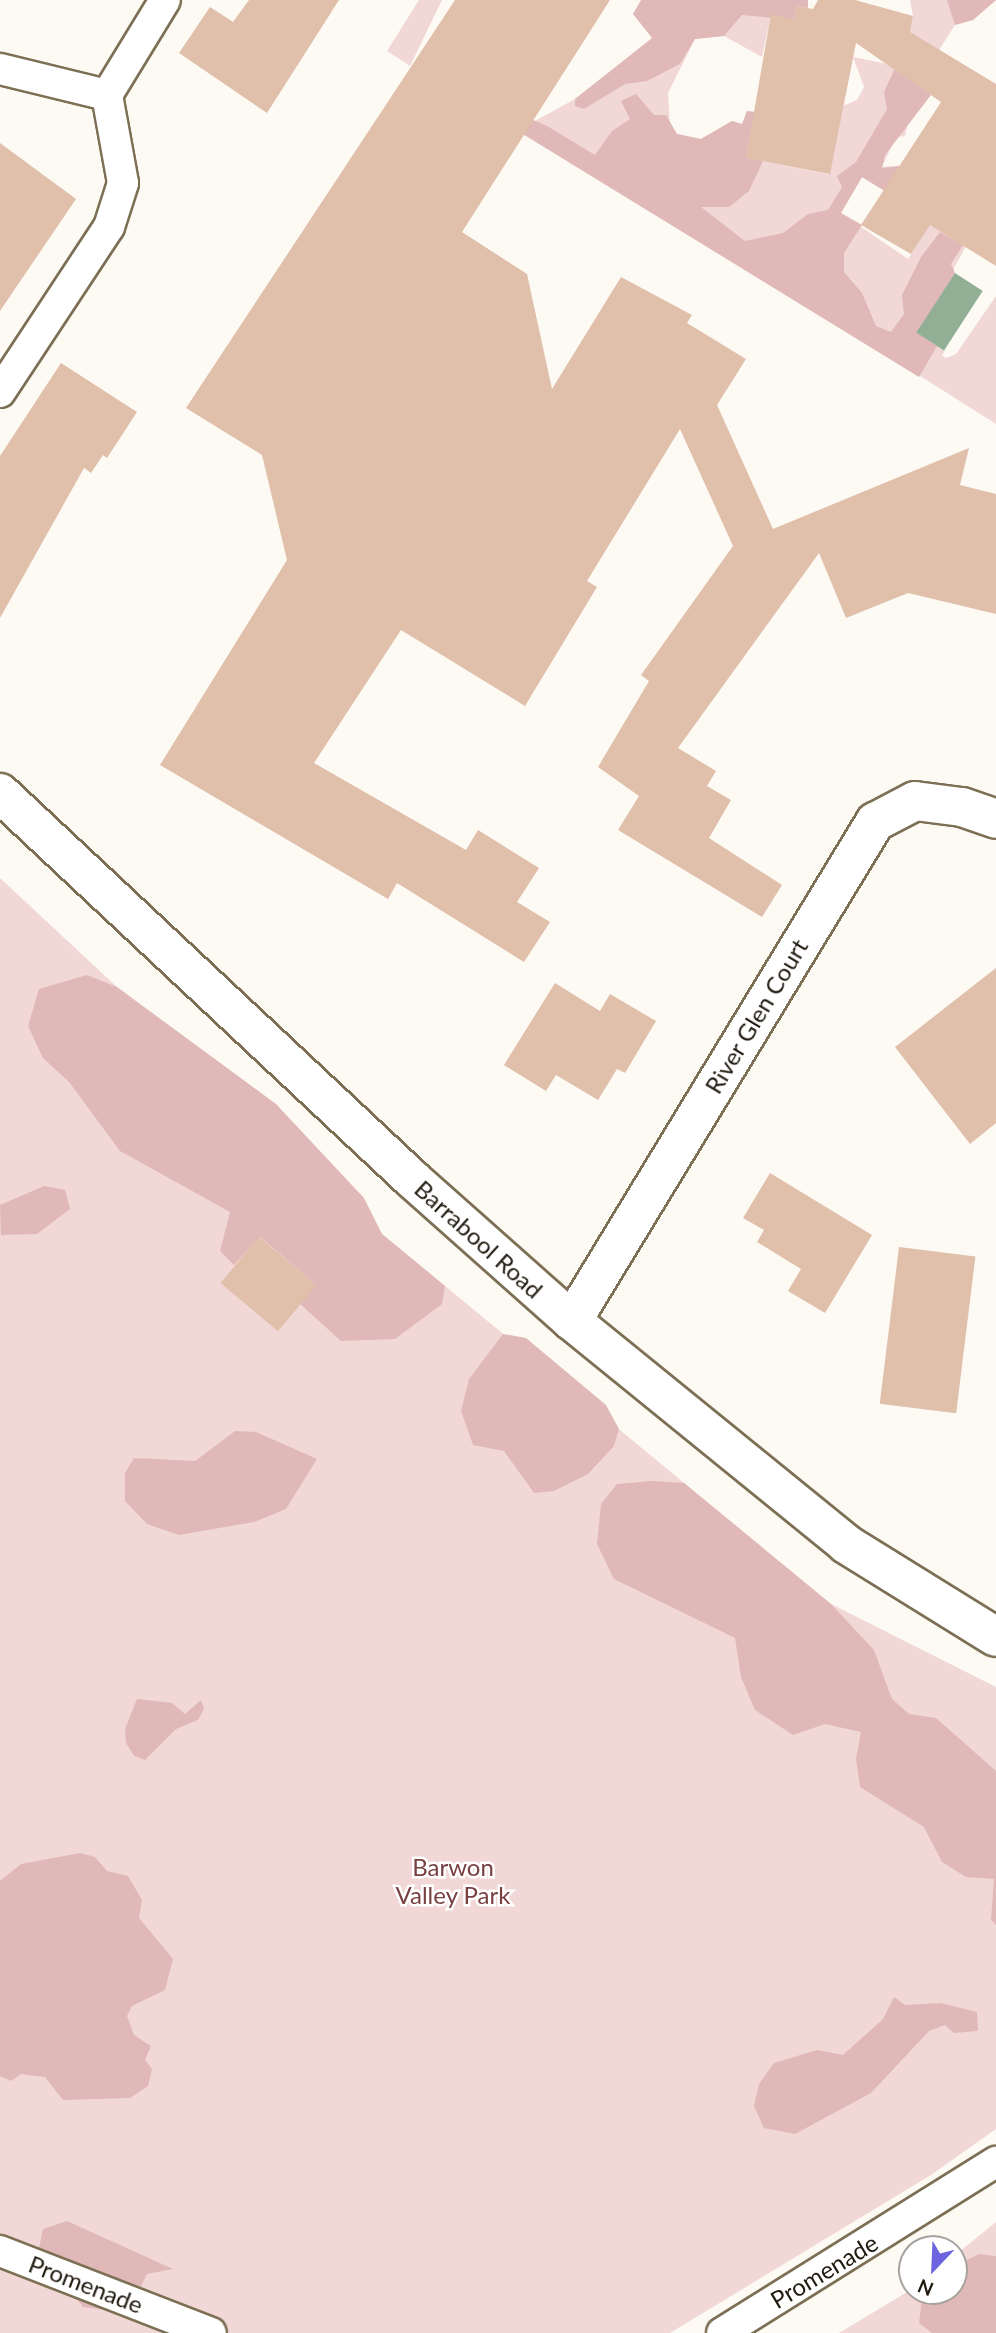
<!DOCTYPE html>
<html>
<head>
<meta charset="utf-8">
<style>
  body { margin:0 }
  #map { position:relative; width:996px; height:2333px; overflow:hidden; background:#fdfaf4; font-family:Lato,sans-serif }
  div>[style] { position:absolute }
  [style*='--x'] { left:calc(var(--x)*1px); top:calc(var(--y)*1px); width:calc(var(--w)*1px); rotate:calc(var(--a)*1deg) }
  .green>* { inset:0; background:#f1d8d7 }
  .forest>* { inset:0; background:#e0b8b7 }
  .water>* { inset:0; background:#92af96; transform-origin:0 0 }
  .building>* { inset:0; background:#e0bfab; transform-origin:0 0 }
  .roads { filter:drop-shadow(2px 0 #7c6f54) drop-shadow(-2px 0 #7c6f54) drop-shadow(0 2px #7c6f54) drop-shadow(0 -2px #7c6f54) }
  .lane>* { height:30px; margin:-15px; padding:0 15px; transform-origin:15px; border-radius:15px; background:#fff }
  .street>* { height:38px; margin:-19px; padding:0 19px; transform-origin:19px; border-radius:19px; background:#fff }
  .secondary>* { height:38px; margin:-19px; padding:0 19px; transform-origin:19px; border-radius:19px; background:#fff }
  span { translate:-50% -50%; white-space:nowrap; text-align:center; line-height:1.15; -webkit-text-stroke:5px #fff; paint-order:stroke }
  .street-label { font-size:24px; color:#201a0f }
  .park-label { font-size:24px; color:#784041 }
  .north { position:absolute; left:898px; top:2235px; width:70px; height:70px; box-sizing:border-box; background:#fff; border:2px solid #a6a39f; border-radius:50%; rotate:203deg; font-size:19px; font-weight:700; line-height:28px; text-align:center; color:#201a0f }
  .north::after { content:''; display:block; margin:auto; width:24px; height:32px; background:#6d65df; clip-path:polygon(50% 0,100% 100%,50% 72%,0 100%) }
</style>
</head>
<body>
<div id="map">
  <div class="green">
    <i style="clip-path:polygon(419px 0,442px 0,410px 66px,387px 51px)"></i>
    <i style="clip-path:polygon(808px 0,808px 8px,797px 6px,794px 20px,771px 15px,762px 57px,724px 36px,695px 39px,668px 93px,670px 126px,677px 134px,701px 139px,732px 121px,742px 124px,747px 111px,755px 112px,746px 158px,829px 174px,843px 106px,857px 100px,864px 87px,853px 57px,903px 67px,913px 16px,910px 0,996px 0,973px 20px,955px 25px,917px 85px,905px 136px,896px 137px,882px 167px,909px 165px,888px 193px,862px 177px,841px 213px,908px 259px,930px 224px,954px 240px,996px 176px,996px 192px,918px 333px,945px 351px,942px 355px,946px 358px,956px 354px,996px 296px,996px 424px,474px 94px,533px 122px,575px 99px,661px 32px)"></i>
    <i style="clip-path:polygon(0 878px,382px 1234px,831px 1604px,996px 1687px,996px 2129px,931px 2175px,670px 2333px,0 2333px)"></i>
    <i style="clip-path:polygon(996px 2222px,996px 2333px,839px 2333px,912px 2289px,954px 2291px,954px 2256px)"></i>
  </div>
  <div class="forest">
    <i style="clip-path:polygon(641px 0,808px 0,808px 8px,797px 6px,794px 20px,742px 15px,724px 36px,695px 39px,680px 64px,647px 81px,625px 84px,584px 109px,575px 106px,575px 99px,652px 38px,633px 14px)"></i>
    <i style="clip-path:polygon(947px 0,996px 0,973px 20px,955px 25px)"></i>
    <i style="clip-path:polygon(896px 66px,931px 95px,885px 155px,882px 168px,909px 165px,888px 193px,862px 177px,841px 213px,862px 225px,844px 253px,844px 272px,862px 293px,876px 326px,891px 332px,904px 314px,902px 295px,921px 257px,940px 232px,963px 245px,951px 264px,955px 273px,918px 333px,937px 346px,919px 377px,469px 101px,474px 94px,547px 126px,595px 155px,612px 131px,630px 119px,621px 101px,636px 94px,654px 115px,666px 115px,677px 134px,701px 139px,732px 121px,742px 124px,747px 111px,755px 112px,746px 158px,763px 161px,749px 191px,729px 207px,701px 207px,745px 241px,783px 233px,808px 214px,828px 210px,842px 187px,837px 176px,856px 162px,887px 109px,884px 92px)"></i>
    <i style="clip-path:polygon(87px 975px,117px 987px,276px 1104px,364px 1198px,382px 1234px,445px 1286px,442px 1304px,395px 1339px,341px 1341px,299px 1303px,315px 1284px,260px 1237px,234px 1265px,220px 1251px,230px 1212px,120px 1151px,69px 1082px,43px 1058px,28px 1026px,39px 989px)"></i>
    <i style="clip-path:polygon(44px 1186px,65px 1190px,70px 1209px,37px 1234px,1px 1235px,0 1205px)"></i>
    <i style="clip-path:polygon(503px 1334px,526px 1338px,606px 1405px,619px 1429px,614px 1446px,588px 1474px,554px 1491px,534px 1493px,504px 1451px,473px 1445px,461px 1411px,469px 1379px)"></i>
    <i style="clip-path:polygon(235px 1431px,256px 1432px,317px 1459px,286px 1509px,254px 1522px,179px 1535px,147px 1524px,125px 1501px,125px 1473px,134px 1458px,195px 1461px)"></i>
    <i style="clip-path:polygon(652px 1481px,684px 1483px,831px 1604px,874px 1650px,892px 1699px,909px 1714px,936px 1718px,996px 1771px,996px 1925px,991px 1920px,994px 1879px,966px 1877px,942px 1862px,924px 1827px,860px 1787px,856px 1759px,861px 1732px,825px 1724px,793px 1735px,755px 1710px,741px 1677px,735px 1638px,614px 1579px,597px 1544px,601px 1504px,617px 1484px)"></i>
    <i style="clip-path:polygon(137px 1699px,172px 1703px,185px 1714px,201px 1700px,204px 1709px,198px 1720px,176px 1729px,145px 1760px,134px 1756px,126px 1743px,125px 1729px)"></i>
    <i style="clip-path:polygon(80px 1853px,95px 1857px,107px 1871px,128px 1876px,142px 1900px,139px 1918px,173px 1959px,165px 1990px,132px 2006px,127px 2016px,134px 2035px,151px 2046px,145px 2060px,152px 2069px,148px 2086px,130px 2098px,63px 2100px,45px 2077px,21px 2074px,11px 2081px,0 2076px,0 1881px,21px 1864px)"></i>
    <i style="clip-path:polygon(894px 1997px,905px 2005px,941px 2003px,977px 2012px,978px 2031px,954px 2033px,945px 2025px,929px 2031px,871px 2093px,795px 2134px,764px 2128px,754px 2106px,759px 2084px,774px 2063px,817px 2050px,843px 2055px,883px 2019px)"></i>
    <i style="clip-path:polygon(67px 2221px,173px 2269px,147px 2274px,140px 2288px,105px 2310px,83px 2307px,73px 2294px,34px 2272px,43px 2229px)"></i>
    <i style="clip-path:polygon(979px 2254px,996px 2256px,996px 2333px,932px 2333px,919px 2323px,923px 2291px,954px 2291px,954px 2266px)"></i>
  </div>
  <div class="water">
    <i style="left:955px;top:273px;width:33px;height:71px;rotate:33deg"></i>
  </div>
  <div class="building">
    <i style="clip-path:polygon(249px 0,339px 0,267px 113px,179px 53px,210px 7px,233px 22px)"></i>
    <i style="clip-path:polygon(455px 0,610px 0,462px 232px,527px 274px,552px 389px,621px 277px,692px 315px,687px 323px,746px 359px,717px 405px,773px 529px,969px 448px,960px 485px,996px 494px,996px 614px,908px 593px,846px 618px,819px 553px,678px 748px,716px 771px,707px 786px,731px 800px,709px 838px,782px 885px,762px 917px,618px 830px,639px 796px,598px 767px,649px 681px,641px 675px,733px 546px,680px 429px,587px 581px,597px 587px,525px 706px,401px 630px,314px 763px,466px 850px,478px 830px,539px 868px,517px 902px,550px 922px,524px 962px,397px 883px,388px 899px,160px 765px,287px 560px,262px 455px,186px 408px)"></i>
    <i style="clip-path:polygon(818px 0,855px 0,913px 16px,910px 32px,996px 84px,996px 266px,930px 225px,911px 254px,861px 225px,941px 102px,856px 43px,830px 174px,746px 158px,771px 14px,794px 20px,797px 6px,813px 9px)"></i>
    <i style="clip-path:polygon(0 143px,76px 199px,0 311px)"></i>
    <i style="clip-path:polygon(61px 363px,137px 412px,107px 458px,103px 455px,91px 473px,84px 468px,0 618px,0 456px)"></i>
    <i style="clip-path:polygon(996px 968px,996px 1123px,970px 1144px,895px 1047px)"></i>
    <i style="clip-path:polygon(555px 983px,600px 1011px,610px 994px,656px 1021px,625px 1073px,617px 1069px,598px 1100px,556px 1075px,546px 1091px,504px 1065px)"></i>
    <i style="clip-path:polygon(770px 1173px,872px 1235px,825px 1313px,788px 1291px,801px 1269px,757px 1242px,764px 1230px,743px 1218px)"></i>
    <i style="left:259px;top:1237px;width:75px;height:60px;rotate:40deg"></i>
    <i style="left:899px;top:1247px;width:77px;height:158px;rotate:7deg"></i>
  </div>
  <div class="roads">
    <div class="lane">
      <i style="--x:0;--y:69;--w:110;--a:13.7"></i>
      <i style="--x:0;--y:392;--w:198;--a:-56.6"></i>
      <i style="--x:109;--y:227;--w:46;--a:-72.3"></i>
      <i style="--x:123;--y:183;--w:89;--a:-100.3"></i>
      <i style="--x:107;--y:95;--w:111;--a:-58.6"></i>
      <i style="--x:0;--y:2251;--w:226;--a:21.2"></i>
      <i style="--x:722;--y:2333;--w:323;--a:-32"></i>
    </div>
    <div class="street">
      <i style="--x:572;--y:1321;--w:584;--a:-58.73"></i>
      <i style="--x:875;--y:822;--w:45;--a:-27.7"></i>
      <i style="--x:915;--y:801;--w:47;--a:7.3"></i>
      <i style="--x:962;--y:807;--w:36;--a:19"></i>
    </div>
    <div class="secondary">
      <i style="--x:0;--y:793;--w:565;--a:43.13"></i>
      <i style="--x:412;--y:1179;--w:214;--a:41.6"></i>
      <i style="--x:572;--y:1321;--w:353;--a:39.1"></i>
      <i style="--x:846;--y:1544;--w:176;--a:31.8"></i>
    </div>
  </div>
  <div class="street-label">
    <span style="left:756px;top:1016px;rotate:-59deg">River Glen Court</span>
    <span style="left:479px;top:1239px;rotate:42deg">Barrabool Road</span>
    <span style="left:824px;top:2271px;rotate:-31deg">Promenade</span>
    <span style="left:86px;top:2284px;rotate:21deg">Promenade</span>
  </div>
  <div class="park-label">
    <span style="left:453px;top:1881px">Barwon<br>Valley Park</span>
  </div>
  <div class="north">N</div>
</div>
</body>
</html>
